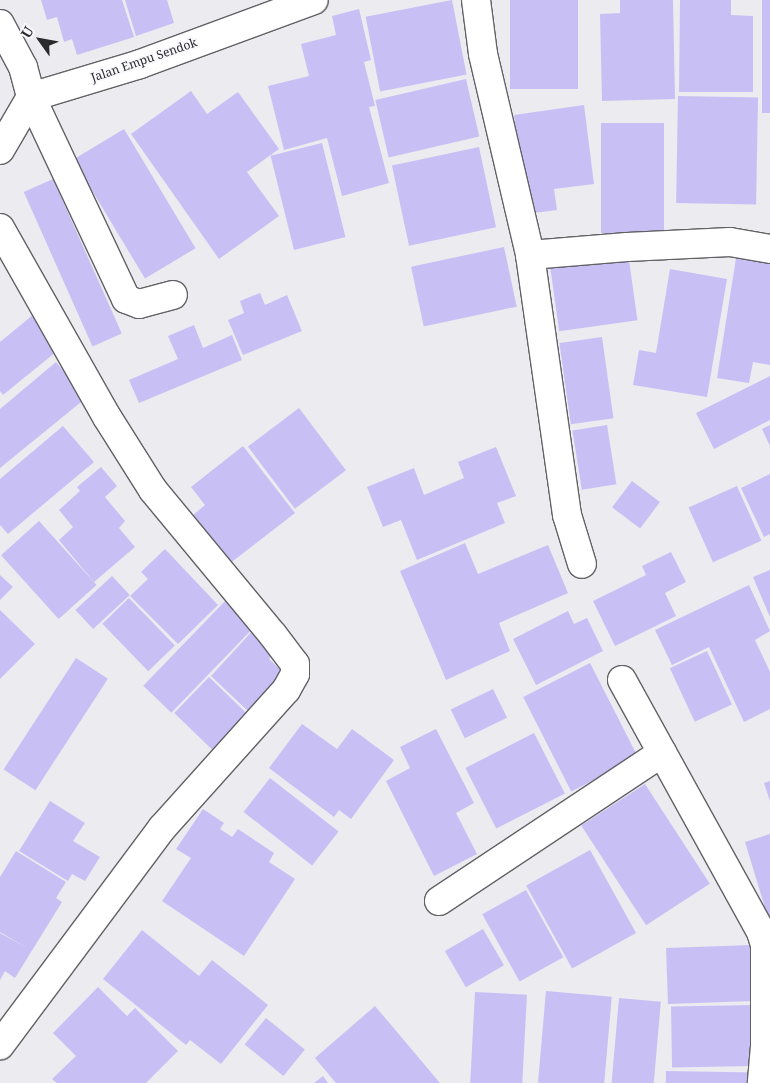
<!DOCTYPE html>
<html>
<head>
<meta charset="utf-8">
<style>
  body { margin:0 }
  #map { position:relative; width:770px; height:1083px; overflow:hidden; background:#ebebf0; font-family:"Noto Serif",serif }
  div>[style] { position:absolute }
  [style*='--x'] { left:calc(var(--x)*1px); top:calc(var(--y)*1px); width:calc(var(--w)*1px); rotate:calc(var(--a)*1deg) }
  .building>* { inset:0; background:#c8c0f4; transform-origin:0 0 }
  .roads { filter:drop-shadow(1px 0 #626266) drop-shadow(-1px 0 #626266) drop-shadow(0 1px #626266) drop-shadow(0 -1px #626266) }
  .minor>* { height:28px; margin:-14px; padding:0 14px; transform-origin:14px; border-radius:14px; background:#fff }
  .tertiary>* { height:28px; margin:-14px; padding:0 14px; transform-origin:14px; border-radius:14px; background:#fff }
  span { translate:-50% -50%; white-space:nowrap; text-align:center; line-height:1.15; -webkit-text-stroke:4px #f8f8fd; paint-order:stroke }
  .street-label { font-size:12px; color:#2b2b2d }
  .north { position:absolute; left:15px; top:15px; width:50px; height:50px; -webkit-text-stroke:4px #f8f8fd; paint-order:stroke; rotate:302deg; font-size:14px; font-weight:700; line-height:20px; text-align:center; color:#2b2b2d }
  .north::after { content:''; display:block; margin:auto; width:18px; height:22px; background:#2b2b2d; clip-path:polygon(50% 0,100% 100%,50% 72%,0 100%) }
</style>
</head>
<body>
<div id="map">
  <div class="building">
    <i style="clip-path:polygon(41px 0,122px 0,134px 37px,77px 55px,72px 39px,64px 42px,57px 17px,47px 20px)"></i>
    <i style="clip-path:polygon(125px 0,167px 0,174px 23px,136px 36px)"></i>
    <i style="left:452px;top:0;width:76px;height:88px;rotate:79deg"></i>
    <i style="left:510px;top:0;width:68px;height:89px"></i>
    <i style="clip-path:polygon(620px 0,673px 0,675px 99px,602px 101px,600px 14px,620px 13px)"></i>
    <i style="clip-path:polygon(680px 0,731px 0,731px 15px,753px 16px,753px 92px,679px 92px)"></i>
    <i style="left:762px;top:0;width:8px;height:113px"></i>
    <i style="clip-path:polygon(359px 9px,371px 60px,364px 62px,375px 106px,369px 107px,389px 183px,342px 196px,327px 138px,284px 150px,268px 86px,309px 76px,301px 44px,336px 35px,332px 16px)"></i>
    <i style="left:466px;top:79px;width:59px;height:93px;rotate:77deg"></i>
    <i style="clip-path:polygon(191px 91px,207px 114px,238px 92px,279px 149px,247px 172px,279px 216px,219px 259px,131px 134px)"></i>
    <i style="left:678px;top:96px;width:80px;height:107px;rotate:1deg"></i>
    <i style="clip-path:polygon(584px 105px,594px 184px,554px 189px,557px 210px,526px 214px,514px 115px)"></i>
    <i style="left:664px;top:123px;width:110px;height:63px;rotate:90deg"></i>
    <i style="left:124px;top:129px;width:139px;height:59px;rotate:59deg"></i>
    <i style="left:322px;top:143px;width:97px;height:53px;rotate:76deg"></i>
    <i style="left:479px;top:147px;width:82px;height:89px;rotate:78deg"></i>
    <i style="left:53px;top:179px;width:169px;height:32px;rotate:66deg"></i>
    <i style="left:504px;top:247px;width:61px;height:95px;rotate:78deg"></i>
    <i style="clip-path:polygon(737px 252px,770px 257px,770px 365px,753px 362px,749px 383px,717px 378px)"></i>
    <i style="left:628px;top:253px;width:68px;height:79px;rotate:82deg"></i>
    <i style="clip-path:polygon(670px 269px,727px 279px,707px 397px,633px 385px,639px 350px,656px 353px)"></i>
    <i style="clip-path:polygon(260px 293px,265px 305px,287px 295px,302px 331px,243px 355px,228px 320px,244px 313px,240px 301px)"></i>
    <i style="clip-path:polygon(34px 314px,62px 347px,3px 395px,0 391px,0 342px)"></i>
    <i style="clip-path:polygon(194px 325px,203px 348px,232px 335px,242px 360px,139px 403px,129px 380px,178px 359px,168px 336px)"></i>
    <i style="left:602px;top:337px;width:82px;height:43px;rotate:82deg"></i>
    <i style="clip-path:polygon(56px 362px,86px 398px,0 468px,0 409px)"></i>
    <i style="clip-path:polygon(770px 376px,770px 420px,714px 449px,696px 413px)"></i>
    <i style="left:299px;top:408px;width:78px;height:64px;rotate:53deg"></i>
    <i style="left:607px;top:425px;width:60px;height:35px;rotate:81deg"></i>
    <i style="clip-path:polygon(770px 425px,770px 446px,762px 429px)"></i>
    <i style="clip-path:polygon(63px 426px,94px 462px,8px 534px,0 525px,0 479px)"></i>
    <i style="clip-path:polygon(243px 446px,295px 513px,229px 564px,192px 516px,205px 505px,191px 487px)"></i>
    <i style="clip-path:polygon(496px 447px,516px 496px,497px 503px,505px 523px,417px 560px,401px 520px,383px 527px,367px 487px,414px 468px,424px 495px,464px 478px,458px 462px)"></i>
    <i style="clip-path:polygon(101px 467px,117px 486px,105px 497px,125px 521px,119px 528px,135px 547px,94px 582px,59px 540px,73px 527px,59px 510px,80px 491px,77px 487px)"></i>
    <i style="clip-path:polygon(770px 474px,770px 534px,764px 537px,741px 488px)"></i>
    <i style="left:632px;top:481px;width:35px;height:33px;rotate:37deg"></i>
    <i style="left:737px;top:486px;width:60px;height:53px;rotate:66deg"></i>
    <i style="left:39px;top:521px;width:86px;height:51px;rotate:48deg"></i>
    <i style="clip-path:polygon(465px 543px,478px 574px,548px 545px,568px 593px,499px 623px,510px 651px,446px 680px,400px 571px)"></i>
    <i style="clip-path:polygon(165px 549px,218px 605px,178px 644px,130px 596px,148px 579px,141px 572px)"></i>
    <i style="clip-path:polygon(671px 552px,686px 582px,665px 593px,676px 616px,615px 646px,593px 601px,646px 575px,642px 566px)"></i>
    <i style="clip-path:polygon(770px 570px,770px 617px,753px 577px)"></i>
    <i style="clip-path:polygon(0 575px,13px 587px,0 600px)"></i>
    <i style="left:112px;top:576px;width:26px;height:50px;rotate:47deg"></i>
    <i style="clip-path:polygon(749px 585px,770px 631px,755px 640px,770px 672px,770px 709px,744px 722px,709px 647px,672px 665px,655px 630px)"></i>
    <i style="left:129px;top:598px;width:66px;height:37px;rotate:46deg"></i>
    <i style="left:228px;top:598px;width:39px;height:122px;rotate:44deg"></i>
    <i style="clip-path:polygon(0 610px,35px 644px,0 679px)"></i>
    <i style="clip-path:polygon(568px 611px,574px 624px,587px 618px,603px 651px,536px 685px,513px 639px)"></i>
    <i style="clip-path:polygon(257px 626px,280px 647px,269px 659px,286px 675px,250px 713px,211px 676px)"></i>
    <i style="left:707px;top:651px;width:59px;height:41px;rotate:65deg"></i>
    <i style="left:76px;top:658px;width:38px;height:133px;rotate:33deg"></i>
    <i style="left:590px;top:663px;width:106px;height:75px;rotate:63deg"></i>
    <i style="left:209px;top:677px;width:54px;height:50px;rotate:44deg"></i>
    <i style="left:493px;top:689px;width:32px;height:47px;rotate:64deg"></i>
    <i style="clip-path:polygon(302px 724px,337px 749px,352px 729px,394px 760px,351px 819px,339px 810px,334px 817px,269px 768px)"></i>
    <i style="clip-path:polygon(436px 729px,474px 803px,456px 813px,477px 854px,434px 876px,386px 781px,410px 768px,400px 747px)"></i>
    <i style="left:534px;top:733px;width:68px;height:77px;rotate:63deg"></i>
    <i style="left:270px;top:778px;width:87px;height:43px;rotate:38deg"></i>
    <i style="clip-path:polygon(770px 781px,770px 801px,764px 783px)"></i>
    <i style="left:645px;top:784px;width:119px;height:76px;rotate:57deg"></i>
    <i style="clip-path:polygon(50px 801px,85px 823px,73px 841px,100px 857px,85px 881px,72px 874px,68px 881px,19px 851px)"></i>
    <i style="clip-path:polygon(203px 809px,224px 823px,220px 829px,232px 837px,238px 829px,274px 853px,269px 862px,295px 879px,244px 956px,162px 901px,191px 858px,176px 849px)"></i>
    <i style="clip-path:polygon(770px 834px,770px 924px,745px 842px)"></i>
    <i style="left:590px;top:850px;width:95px;height:73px;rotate:61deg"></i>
    <i style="clip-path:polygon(16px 851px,66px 882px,56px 898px,62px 902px,15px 978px,5px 971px,0 980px,0 933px,27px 948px,0 932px,0 877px)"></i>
    <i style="left:526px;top:890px;width:77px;height:50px;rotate:61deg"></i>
    <i style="left:483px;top:929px;width:42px;height:44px;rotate:60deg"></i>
    <i style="clip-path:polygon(142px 930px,199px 976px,212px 960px,268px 1005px,221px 1064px,190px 1040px,186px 1045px,103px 979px)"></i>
    <i style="left:751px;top:945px;width:56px;height:85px;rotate:88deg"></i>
    <i style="clip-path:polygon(98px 987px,127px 1016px,135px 1008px,178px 1051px,146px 1083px,57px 1083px,52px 1079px,76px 1056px,53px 1033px)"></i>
    <i style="left:546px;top:991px;width:66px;height:92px;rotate:5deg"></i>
    <i style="left:475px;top:992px;width:52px;height:91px;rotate:3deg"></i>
    <i style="left:619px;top:998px;width:42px;height:85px;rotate:5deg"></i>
    <i style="left:753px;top:1005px;width:61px;height:82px;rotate:89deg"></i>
    <i style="clip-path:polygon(375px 1006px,440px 1083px,336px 1083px,315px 1058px)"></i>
    <i style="left:266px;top:1018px;width:50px;height:34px;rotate:39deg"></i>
    <i style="left:666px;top:1071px;width:89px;height:12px;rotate:1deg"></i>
    <i style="clip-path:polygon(323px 1076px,328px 1083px,314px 1083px)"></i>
  </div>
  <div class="roads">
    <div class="minor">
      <i style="--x:476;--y:0;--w:54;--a:82.6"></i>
      <i style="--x:483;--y:54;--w:206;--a:76.8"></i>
      <i style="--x:530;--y:255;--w:263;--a:81.9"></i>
      <i style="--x:567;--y:515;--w:51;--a:73"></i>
      <i style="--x:31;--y:97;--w:223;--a:64.8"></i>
      <i style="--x:126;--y:299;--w:14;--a:21"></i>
      <i style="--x:139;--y:304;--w:35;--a:-15"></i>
      <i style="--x:0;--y:228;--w:217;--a:60.5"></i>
      <i style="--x:107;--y:417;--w:86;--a:57.8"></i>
      <i style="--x:153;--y:490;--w:188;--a:50.4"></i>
      <i style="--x:273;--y:635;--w:36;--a:53"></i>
      <i style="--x:295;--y:664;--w:10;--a:90"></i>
      <i style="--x:295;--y:674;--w:18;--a:119"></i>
      <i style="--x:286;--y:690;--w:186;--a:131.9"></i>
      <i style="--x:162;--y:828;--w:271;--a:126.7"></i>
      <i style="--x:530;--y:255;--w:97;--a:-4.7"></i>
      <i style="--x:627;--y:247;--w:103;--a:-2.8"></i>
      <i style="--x:730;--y:242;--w:41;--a:9.9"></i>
      <i style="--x:622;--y:680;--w:288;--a:61.1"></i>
      <i style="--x:761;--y:932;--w:14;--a:73"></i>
      <i style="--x:765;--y:945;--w:101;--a:90"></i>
      <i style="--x:765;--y:1046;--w:37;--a:95"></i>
      <i style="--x:439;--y:901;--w:268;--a:-33.6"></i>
    </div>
    <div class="tertiary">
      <i style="--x:0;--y:24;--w:49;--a:61.9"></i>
      <i style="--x:23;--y:67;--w:31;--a:75"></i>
      <i style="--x:0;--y:150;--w:61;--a:-59.7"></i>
      <i style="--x:31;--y:97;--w:114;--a:-16.8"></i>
      <i style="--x:140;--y:64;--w:185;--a:-20.2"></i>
    </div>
  </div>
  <div class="street-label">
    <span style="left:144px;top:60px;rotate:-19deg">Jalan Empu Sendok</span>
  </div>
  <div class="north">U</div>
</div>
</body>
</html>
